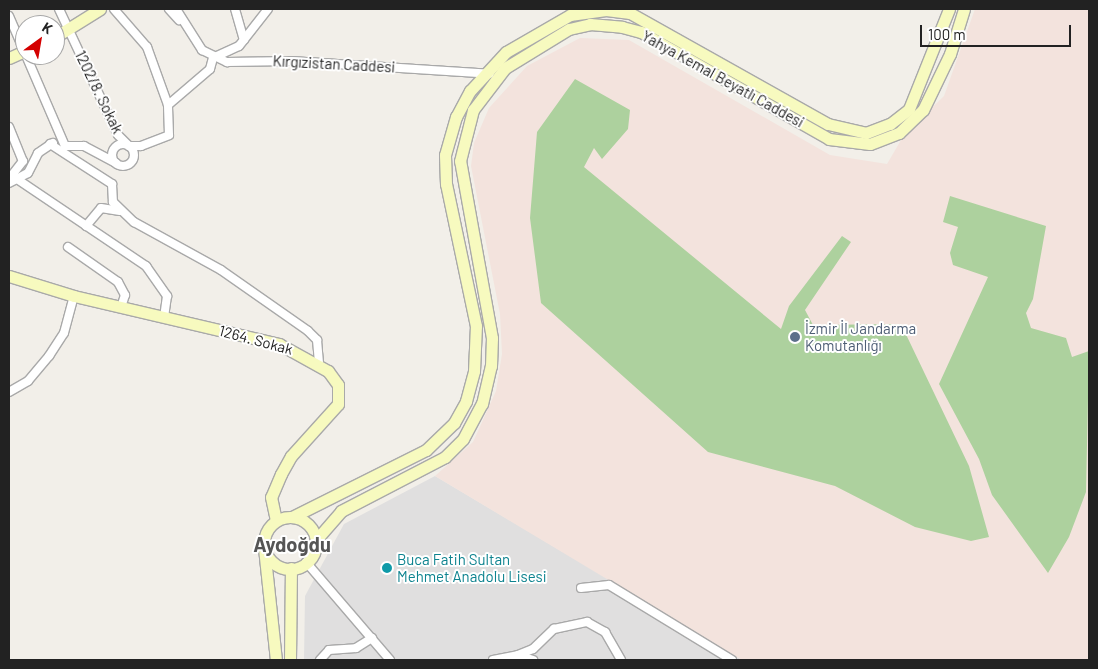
<!DOCTYPE html>
<html>
<head>
<meta charset="utf-8">
<style>
  body { margin:0 }
  #map { position:relative; width:1098px; height:669px; overflow:hidden; background:#f2efe9; font-family:Barlow,sans-serif }
  div>[style] { position:absolute }
  [style*='--x'] { left:calc(var(--x)*1px); top:calc(var(--y)*1px); width:calc(var(--w)*1px); rotate:calc(var(--a)*1deg) }
  .residential>* { inset:0; background:#e0dfdf }
  .military>* { inset:0; background:#f3e3dd }
  .forest>* { inset:0; background:#add19e }
  .roads { filter:drop-shadow(1px 0 #a9a9a9) drop-shadow(-1px 0 #a9a9a9) drop-shadow(0 1px #a9a9a9) drop-shadow(0 -1px #a9a9a9) }
  .street>* { height:8px; margin:-4px; padding:0 4px; transform-origin:4px; border-radius:4px; background:#fff }
  .street>.ring { margin:-4px; padding:0; box-sizing:content-box; background:none; border:8px solid #fff; border-radius:50% }
  .secondary>* { height:11px; margin:-5.5px; padding:0 5.5px; transform-origin:5.5px; border-radius:5.5px; background:#f7fabf }
  .secondary>.ring { margin:-5.5px; padding:0; box-sizing:content-box; background:none; border:11px solid #f7fabf; border-radius:50% }
  .dots>* { width:14px; height:14px; translate:-50% -50%; box-sizing:border-box; border:2px solid #fff; border-radius:50% }
  span { translate:-50% -50%; white-space:nowrap; text-align:center; line-height:1.15; -webkit-text-stroke:4px #fff; paint-order:stroke }
  .street-label { font-size:15px; color:#222 }
  .service-label { font-size:15px; color:#4e5e75 }
  .left { translate:0 -50%; text-align:left }
  .culture-label { font-size:15px; color:#0d838f }
  .district-label { font-size:20px; color:#555; font-weight:700 }
  .frame { position:absolute; inset:0; border:10px solid #222; pointer-events:none }
  .north { position:absolute; left:15px; top:15px; width:50px; height:50px; box-sizing:border-box; background:#fff; border:1px solid #a7a7a7; border-radius:50%; rotate:32deg; font-size:14px; font-weight:700; line-height:20px; text-align:center; color:#222 }
  .north::after { content:''; display:block; margin:auto; width:18px; height:22px; background:#d40000; clip-path:polygon(50% 0,100% 100%,50% 72%,0 100%) }
  .scale { position:absolute; left:920px; top:25px; width:151px; height:22px; box-sizing:border-box; border:2px solid #222; border-top:0; padding-left:6px; font-size:15px; line-height:18px; white-space:nowrap; color:#222; -webkit-text-stroke:4px #fff; paint-order:stroke }
</style>
</head>
<body>
<div id="map">
  <div class="residential">
    <i style="clip-path:polygon(435px 476px,607px 578px,742px 660px,304px 660px,305px 596px,344px 524px)"></i>
  </div>
  <div class="military">
    <i style="clip-path:polygon(975px 9px,1089px 9px,1089px 660px,742px 660px,435px 476px,473px 442px,496px 391px,502px 354px,500px 314px,471px 166px,474px 143px,489px 108px,527px 66px,580px 38px,629px 40px,830px 155px,887px 164px,904px 135px,944px 96px)"></i>
  </div>
  <div class="forest">
    <i style="clip-path:polygon(575px 79px,630px 110px,628px 129px,602px 159px,594px 148px,584px 167px,781px 329px,789px 306px,842px 236px,851px 242px,805px 310px,813px 325px,901px 324px,969px 466px,989px 537px,971px 541px,915px 527px,835px 486px,708px 452px,541px 303px,530px 218px,537px 132px)"></i>
    <i style="clip-path:polygon(950px 196px,1046px 226px,1033px 299px,1026px 313px,1031px 328px,1066px 338px,1072px 357px,1089px 351px,1086px 492px,1069px 537px,1048px 573px,992px 495px,979px 459px,939px 384px,988px 277px,953px 265px,950px 253px,958px 227px,943px 222px)"></i>
  </div>
  <div class="roads">
    <div class="street">
      <i style="--x:59;--y:9;--w:139;--a:64.9"></i>
      <i style="--x:118;--y:135;--w:16;--a:45"></i>
      <i style="--x:129;--y:146;--w:12;--a:0"></i>
      <i style="--x:141;--y:146;--w:30;--a:-21"></i>
      <i style="--x:169;--y:135;--w:30;--a:-92"></i>
      <i style="--x:168;--y:105;--w:62;--a:-109.9"></i>
      <i style="--x:147;--y:47;--w:50;--a:-131"></i>
      <i style="--x:169;--y:9;--w:15;--a:48"></i>
      <i style="--x:176;--y:9;--w:49;--a:57.6"></i>
      <i style="--x:202;--y:50;--w:28;--a:26"></i>
      <i style="--x:227;--y:62;--w:64;--a:-0.9"></i>
      <i style="--x:291;--y:61;--w:199;--a:3.7"></i>
      <i style="--x:235;--y:9;--w:32;--a:74"></i>
      <i style="--x:9;--y:16;--w:142;--a:66.7"></i>
      <i style="--x:65;--y:146;--w:19;--a:0"></i>
      <i style="--x:84;--y:146;--w:36;--a:28"></i>
      <i style="--x:215;--y:57;--w:26;--a:-25"></i>
      <i style="--x:239;--y:46;--w:47;--a:-51.9"></i>
      <i style="--x:168;--y:105;--w:55;--a:-40.6"></i>
      <i style="--x:210;--y:69;--w:11;--a:-75"></i>
      <i style="--x:9;--y:127;--w:37;--a:68"></i>
      <i style="--x:23;--y:161;--w:23;--a:128"></i>
      <i style="--x:50;--y:144;--w:74;--a:32.8"></i>
      <i style="--x:112;--y:184;--w:18;--a:87"></i>
      <i style="--x:113;--y:202;--w:29;--a:44"></i>
      <i style="--x:134;--y:222;--w:99;--a:28.9"></i>
      <i style="--x:221;--y:270;--w:106;--a:35"></i>
      <i style="--x:308;--y:331;--w:13;--a:45"></i>
      <i style="--x:317;--y:340;--w:24;--a:85"></i>
      <i class="ring" style="left:112px;top:144px;width:14px;height:14px"></i>
      <i style="--x:17;--y:179;--w:156;--a:34"></i>
      <i style="--x:146;--y:266;--w:37;--a:55"></i>
      <i style="--x:167;--y:296;--w:22;--a:98"></i>
      <i style="--x:9;--y:183;--w:21;--a:-28"></i>
      <i style="--x:28;--y:173;--w:22;--a:-63"></i>
      <i style="--x:38;--y:153;--w:18;--a:-34"></i>
      <i style="--x:86;--y:226;--w:23;--a:-50"></i>
      <i style="--x:101;--y:208;--w:19;--a:9"></i>
      <i style="--x:68;--y:247;--w:61;--a:35"></i>
      <i style="--x:118;--y:282;--w:15;--a:62"></i>
      <i style="--x:125;--y:295;--w:13;--a:108"></i>
      <i style="--x:9;--y:392;--w:22;--a:-30"></i>
      <i style="--x:28;--y:381;--w:33;--a:-50"></i>
      <i style="--x:49;--y:356;--w:27;--a:-57"></i>
      <i style="--x:64;--y:333;--w:38;--a:-75"></i>
      <i style="--x:306;--y:562;--w:129;--a:49.4"></i>
      <i style="--x:581;--y:588;--w:28;--a:-6"></i>
      <i style="--x:609;--y:585;--w:144;--a:31.4"></i>
      <i style="--x:518;--y:655;--w:16;--a:-22"></i>
      <i style="--x:533;--y:649;--w:29;--a:-44"></i>
      <i style="--x:554;--y:629;--w:34;--a:-12"></i>
      <i style="--x:587;--y:622;--w:21;--a:29"></i>
      <i style="--x:605;--y:632;--w:32;--a:60"></i>
      <i style="--x:320;--y:660;--w:13;--a:-48"></i>
      <i style="--x:329;--y:650;--w:27;--a:-4"></i>
      <i style="--x:356;--y:648;--w:19;--a:-32"></i>
      <i style="--x:493;--y:660;--w:25;--a:-11"></i>
      <i style="--x:518;--y:655;--w:16;--a:18"></i>
    </div>
    <div class="secondary">
      <i style="--x:55;--y:37;--w:53;--a:-31.9"></i>
      <i style="--x:9;--y:58;--w:17;--a:-24"></i>
      <i style="--x:9;--y:276;--w:68;--a:17.1"></i>
      <i style="--x:74;--y:296;--w:211;--a:13.2"></i>
      <i style="--x:279;--y:344;--w:56;--a:28.9"></i>
      <i style="--x:328;--y:371;--w:17;--a:54"></i>
      <i style="--x:338;--y:385;--w:19;--a:90"></i>
      <i style="--x:338;--y:404;--w:70;--a:132.1"></i>
      <i style="--x:291;--y:456;--w:21;--a:119"></i>
      <i style="--x:281;--y:474;--w:25;--a:113"></i>
      <i style="--x:271;--y:497;--w:24;--a:78"></i>
      <i style="--x:292;--y:517;--w:150;--a:-26.6"></i>
      <i style="--x:426;--y:450;--w:39;--a:-44"></i>
      <i style="--x:454;--y:423;--w:25;--a:-61"></i>
      <i style="--x:466;--y:401;--w:31;--a:-75"></i>
      <i style="--x:474;--y:371;--w:45;--a:-87.5"></i>
      <i style="--x:476;--y:326;--w:145;--a:-101.9"></i>
      <i style="--x:446;--y:184;--w:29;--a:-92"></i>
      <i style="--x:445;--y:155;--w:40;--a:-74"></i>
      <i style="--x:456;--y:117;--w:30;--a:-62"></i>
      <i style="--x:470;--y:91;--w:53;--a:-47.3"></i>
      <i style="--x:506;--y:52;--w:74;--a:-30"></i>
      <i style="--x:570;--y:15;--w:36;--a:-8"></i>
      <i style="--x:606;--y:10;--w:24;--a:7"></i>
      <i style="--x:630;--y:13;--w:227;--a:29.3"></i>
      <i style="--x:828;--y:124;--w:39;--a:13"></i>
      <i style="--x:866;--y:133;--w:26;--a:-21"></i>
      <i style="--x:890;--y:124;--w:24;--a:-38"></i>
      <i style="--x:909;--y:109;--w:108;--a:-68.2"></i>
      <i class="ring" style="left:264px;top:517px;width:41px;height:41px"></i>
      <i style="--x:316;--y:540;--w:38;--a:-49"></i>
      <i style="--x:341;--y:511;--w:117;--a:-27.4"></i>
      <i style="--x:445;--y:457;--w:25;--a:-45"></i>
      <i style="--x:463;--y:439;--w:40;--a:-62"></i>
      <i style="--x:482;--y:404;--w:39;--a:-77"></i>
      <i style="--x:491;--y:366;--w:28;--a:-88"></i>
      <i style="--x:492;--y:338;--w:180;--a:-100.2"></i>
      <i style="--x:460;--y:161;--w:53;--a:-75.7"></i>
      <i style="--x:473;--y:110;--w:53;--a:-52.7"></i>
      <i style="--x:505;--y:68;--w:75;--a:-31.4"></i>
      <i style="--x:569;--y:29;--w:22;--a:-13"></i>
      <i style="--x:590;--y:24;--w:32;--a:5"></i>
      <i style="--x:622;--y:27;--w:20;--a:15"></i>
      <i style="--x:641;--y:32;--w:216;--a:29.6"></i>
      <i style="--x:829;--y:139;--w:41;--a:7"></i>
      <i style="--x:870;--y:144;--w:31;--a:-21"></i>
      <i style="--x:899;--y:133;--w:33;--a:-44"></i>
      <i style="--x:923;--y:110;--w:62;--a:-64.3"></i>
      <i style="--x:950;--y:54;--w:47;--a:-72.7"></i>
      <i style="--x:264;--y:548;--w:113;--a:83.9"></i>
      <i style="--x:290;--y:660;--w:92;--a:-89.4"></i>
    </div>
  </div>
  <div class="dots">
    <i style="left:795px;top:337px;background:#5c6f8a"></i>
    <i style="left:387px;top:568px;background:#0f9aa8"></i>
  </div>
  <div class="street-label">
    <span style="left:334px;top:64px;rotate:3deg">Kırgızistan Caddesi</span>
    <span style="left:723px;top:79px;rotate:29deg">Yahya Kemal Beyatlı Caddesi</span>
    <span style="left:99px;top:92px;rotate:64deg">1202/8. Sokak</span>
    <span style="left:256px;top:340px;rotate:15deg">1264. Sokak</span>
  </div>
  <div class="service-label">
    <span class="left" style="left:805px;top:337px">İzmir İl Jandarma<br>Komutanlığı</span>
  </div>
  <div class="culture-label">
    <span class="left" style="left:397px;top:568px">Buca Fatih Sultan<br>Mehmet Anadolu Lisesi</span>
  </div>
  <div class="district-label">
    <span style="left:292px;top:544px">Aydoğdu</span>
  </div>
  <div class="frame"></div>
  <div class="north">K</div>
  <div class="scale">100 m</div>
</div>
</body>
</html>
